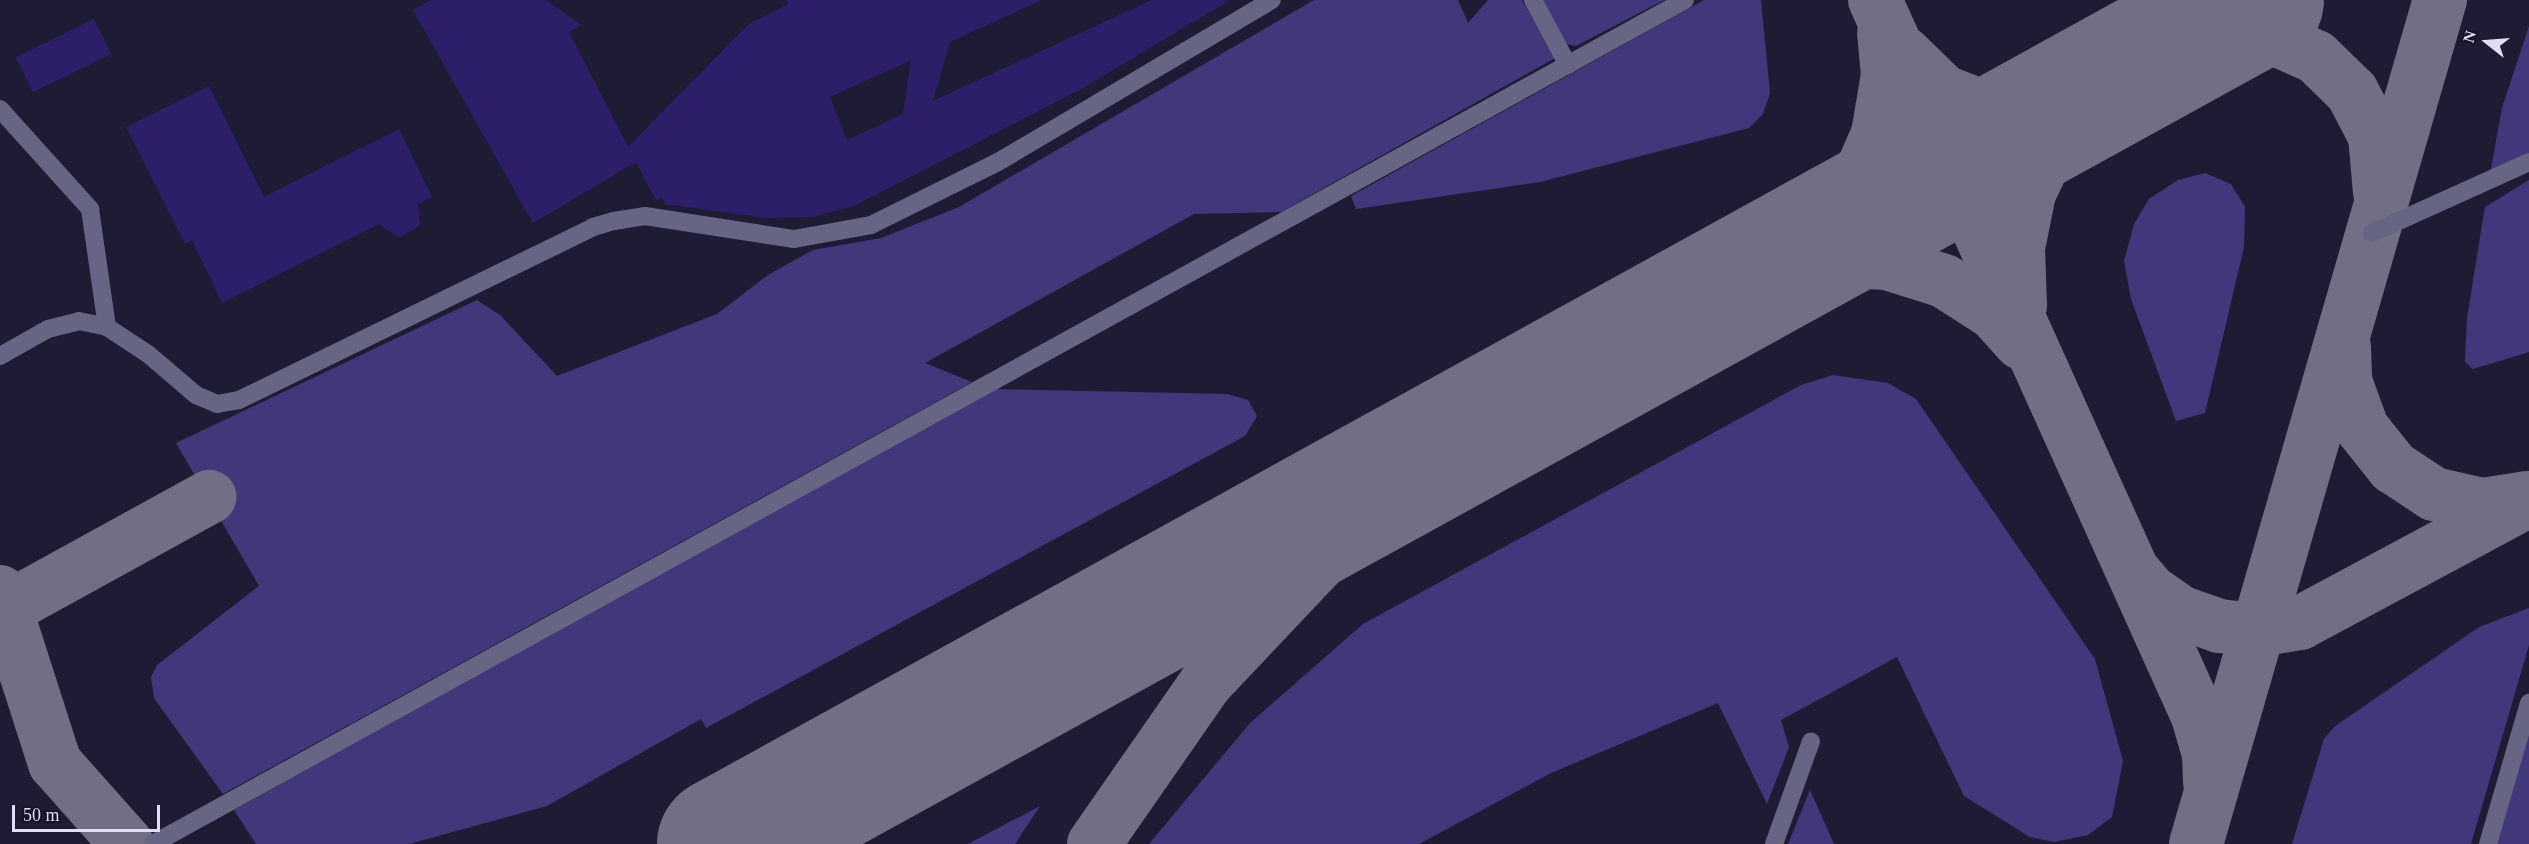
<!DOCTYPE html>
<html>
<head>
<meta charset="utf-8">
<style>
  body { margin:0 }
  #map { position:relative; width:2529px; height:844px; overflow:hidden; background:#1e1c35; font-family:"Times New Roman",serif }
  div>[style] { position:absolute }
  [style*='--x'] { left:calc(var(--x)*1px); top:calc(var(--y)*1px); width:calc(var(--w)*1px); rotate:calc(var(--a)*1deg) }
  .green>* { inset:0; background:#40387b }
  .taxiway>* { height:54px; margin:-27px; padding:0 27px; transform-origin:27px; border-radius:27px; background:#706f85 }
  .runway>* { height:134px; margin:-67px; padding:0 67px; transform-origin:67px; border-radius:67px; background:#706f85 }
  .building>* { inset:0; background:#2d1e6a; transform-origin:0 0 }
  .minor>* { height:18px; margin:-9px; padding:0 9px; transform-origin:9px; border-radius:9px; background:#666684 }
  span { translate:-50% -50%; white-space:nowrap; text-align:center; line-height:1.15; -webkit-text-stroke:4.5px #15122b; paint-order:stroke }
  .north { position:absolute; left:2457px; top:12px; width:60px; height:60px; -webkit-text-stroke:4px #15122b; paint-order:stroke; rotate:287deg; font-size:16px; font-weight:700; line-height:24px; text-align:center; color:#dfdff1 }
  .north::after { content:''; display:block; margin:auto; width:21px; height:27px; background:#dfdff1; clip-path:polygon(50% 0,100% 100%,50% 72%,0 100%) }
  .scale { position:absolute; left:12px; top:805px; width:148px; height:27px; box-sizing:border-box; border:3px solid #dfdff1; border-top:0; padding-left:8px; font-size:18px; line-height:21px; white-space:nowrap; color:#dfdff1; -webkit-text-stroke:4px #15122b; paint-order:stroke }
</style>
</head>
<body>
<div id="map">
  <div class="green">
    <i style="clip-path:polygon(1314px 0,1458px 0,1468px 23px,1488px 0,1522px 0,1555px 58px,1281px 212px,1194px 214px,1118px 256px,925px 363px,972px 382px,223px 794px,154px 698px,151px 677px,157px 665px,259px 586px,176px 443px,477px 300px,500px 315px,557px 376px,717px 314px,768px 275px,813px 250px,881px 238px,959px 207px)"></i>
    <i style="clip-path:polygon(1542px 0,1664px 0,1576px 46px,1566px 44px)"></i>
    <i style="clip-path:polygon(1704px 0,1761px 0,1770px 93px,1763px 114px,1749px 128px,1540px 182px,1356px 209px,1351px 196px)"></i>
    <i style="clip-path:polygon(2529px 26px,2529px 155px,2490px 174px,2502px 108px)"></i>
    <i style="clip-path:polygon(2205px 173px,2231px 184px,2245px 207px,2244px 247px,2205px 413px,2176px 421px,2131px 299px,2124px 261px,2134px 224px,2149px 199px,2178px 180px)"></i>
    <i style="clip-path:polygon(2529px 180px,2529px 352px,2473px 369px,2465px 362px,2467px 318px,2485px 207px)"></i>
    <i style="clip-path:polygon(1833px 375px,1888px 383px,1916px 399px,2095px 659px,2123px 761px,2112px 817px,2088px 835px,2054px 842px,2030px 837px,1964px 796px,1897px 657px,1781px 720px,1789px 747px,1767px 804px,1718px 703px,1551px 773px,1419px 844px,1149px 844px,1250px 723px,1363px 624px,1801px 385px)"></i>
    <i style="clip-path:polygon(992px 389px,1227px 394px,1248px 400px,1257px 416px,1245px 436px,706px 728px,701px 719px,547px 806px,409px 844px,256px 844px,234px 810px)"></i>
    <i style="clip-path:polygon(2529px 608px,2529px 645px,2471px 844px,2292px 844px,2324px 739px,2334px 727px,2479px 627px)"></i>
    <i style="clip-path:polygon(2529px 706px,2529px 844px,2489px 844px)"></i>
    <i style="clip-path:polygon(1810px 790px,1834px 844px,1788px 844px)"></i>
    <i style="clip-path:polygon(1040px 806px,1015px 844px,968px 844px)"></i>
  </div>
  <div class="taxiway">
    <i style="--x:1875;--y:0;--w:785;--a:65.72"></i>
    <i style="--x:2198;--y:716;--w:40;--a:74"></i>
    <i style="--x:2209;--y:754;--w:28;--a:88"></i>
    <i style="--x:2174;--y:46;--w:50;--a:-15.2"></i>
    <i style="--x:2222;--y:33;--w:49;--a:4.7"></i>
    <i style="--x:2271;--y:37;--w:49;--a:24"></i>
    <i style="--x:2316;--y:57;--w:50;--a:44.2"></i>
    <i style="--x:2352;--y:92;--w:50;--a:62.4"></i>
    <i style="--x:2375;--y:136;--w:56;--a:84.9"></i>
    <i style="--x:1904;--y:53;--w:56;--a:44.3"></i>
    <i style="--x:1944;--y:92;--w:50;--a:21"></i>
    <i style="--x:1991;--y:110;--w:49;--a:2.3"></i>
    <i style="--x:2040;--y:112;--w:49;--a:-21.4"></i>
    <i style="--x:1773;--y:268;--w:56;--a:-8.3"></i>
    <i style="--x:1828;--y:260;--w:59;--a:2.9"></i>
    <i style="--x:1887;--y:263;--w:60;--a:17.5"></i>
    <i style="--x:1944;--y:281;--w:59;--a:32.6"></i>
    <i style="--x:1994;--y:313;--w:40;--a:48"></i>
    <i style="--x:1768;--y:269;--w:59;--a:-34"></i>
    <i style="--x:1817;--y:236;--w:60;--a:-51.8"></i>
    <i style="--x:1854;--y:189;--w:60;--a:-66.4"></i>
    <i style="--x:1878;--y:134;--w:60;--a:-80.4"></i>
    <i style="--x:1888;--y:75;--w:42;--a:-95.4"></i>
    <i style="--x:2020;--y:306;--w:58;--a:-92"></i>
    <i style="--x:2018;--y:248;--w:56;--a:-78.7"></i>
    <i style="--x:2029;--y:193;--w:55;--a:-64.4"></i>
    <i style="--x:2053;--y:143;--w:59;--a:-56"></i>
    <i style="--x:2344;--y:347;--w:34;--a:88"></i>
    <i style="--x:2345;--y:381;--w:50;--a:70.1"></i>
    <i style="--x:2362;--y:428;--w:50;--a:51.5"></i>
    <i style="--x:2393;--y:467;--w:49;--a:33.4"></i>
    <i style="--x:2434;--y:494;--w:50;--a:12.7"></i>
    <i style="--x:2483;--y:505;--w:45;--a:-9"></i>
    <i style="--x:2134;--y:572;--w:25;--a:50"></i>
    <i style="--x:2150;--y:591;--w:39;--a:35"></i>
    <i style="--x:2182;--y:613;--w:39;--a:19"></i>
    <i style="--x:2219;--y:626;--w:39;--a:6"></i>
    <i style="--x:2258;--y:630;--w:43;--a:-9.5"></i>
    <i style="--x:2300;--y:623;--w:260;--a:-28.2"></i>
    <i style="--x:0;--y:592;--w:180;--a:72.2"></i>
    <i style="--x:55;--y:763;--w:108;--a:48.4"></i>
    <i style="--x:0;--y:612;--w:239;--a:-28.8"></i>
    <i style="--x:1094;--y:844;--w:196;--a:-55.2"></i>
    <i style="--x:1206;--y:683;--w:299;--a:-46.6"></i>
    <i style="--x:2196;--y:844;--w:879;--a:-73.88"></i>
  </div>
  <div class="runway">
    <i style="--x:724;--y:844;--w:1750;--a:-28.84"></i>
  </div>
  <div class="building">
    <i style="clip-path:polygon(evenodd,432px 0,546px 0,581px 25px,569px 32px,628px 147px,749px 24px,788px 4px,787px 0,1042px 0,950px 42px,933px 101px,1152px 0,1230px 0,1083px 88px,854px 206px,813px 217px,766px 218px,665px 204px,662px 197px,656px 200px,636px 162px,533px 223px,413px 10px,432px 0,911px 60px,903px 114px,847px 140px,830px 97px,911px 60px)"></i>
    <i style="left:94px;top:19px;width:39px;height:87px;rotate:64deg"></i>
    <i style="clip-path:polygon(209px 86px,264px 197px,399px 129px,432px 197px,418px 204px,420px 225px,399px 238px,379px 224px,222px 303px,192px 240px,185px 244px,126px 127px)"></i>
  </div>
  <div class="minor">
    <i style="--x:1533;--y:0;--w:74;--a:61.7"></i>
    <i style="--x:0;--y:109;--w:135;--a:48"></i>
    <i style="--x:90;--y:209;--w:119;--a:81.8"></i>
    <i style="--x:2372;--y:233;--w:172;--a:-24.3"></i>
    <i style="--x:0;--y:356;--w:55;--a:-29.4"></i>
    <i style="--x:48;--y:329;--w:32;--a:-14"></i>
    <i style="--x:79;--y:321;--w:29;--a:12"></i>
    <i style="--x:107;--y:327;--w:49;--a:33.4"></i>
    <i style="--x:148;--y:354;--w:63;--a:40.5"></i>
    <i style="--x:196;--y:395;--w:23;--a:23"></i>
    <i style="--x:217;--y:404;--w:22;--a:-10"></i>
    <i style="--x:239;--y:400;--w:394;--a:-26"></i>
    <i style="--x:593;--y:227;--w:22;--a:-16"></i>
    <i style="--x:614;--y:221;--w:31;--a:-9"></i>
    <i style="--x:645;--y:216;--w:151;--a:8.8"></i>
    <i style="--x:794;--y:239;--w:78;--a:-10.3"></i>
    <i style="--x:871;--y:225;--w:142;--a:-26.4"></i>
    <i style="--x:998;--y:162;--w:318;--a:-30.6"></i>
    <i style="--x:153;--y:844;--w:1749;--a:-28.85"></i>
    <i style="--x:1774;--y:844;--w:109;--a:-70.2"></i>
    <i style="--x:2488;--y:844;--w:147;--a:-73.8"></i>
  </div>
  <div class="north">N</div>
  <div class="scale">50 m</div>
</div>
</body>
</html>
